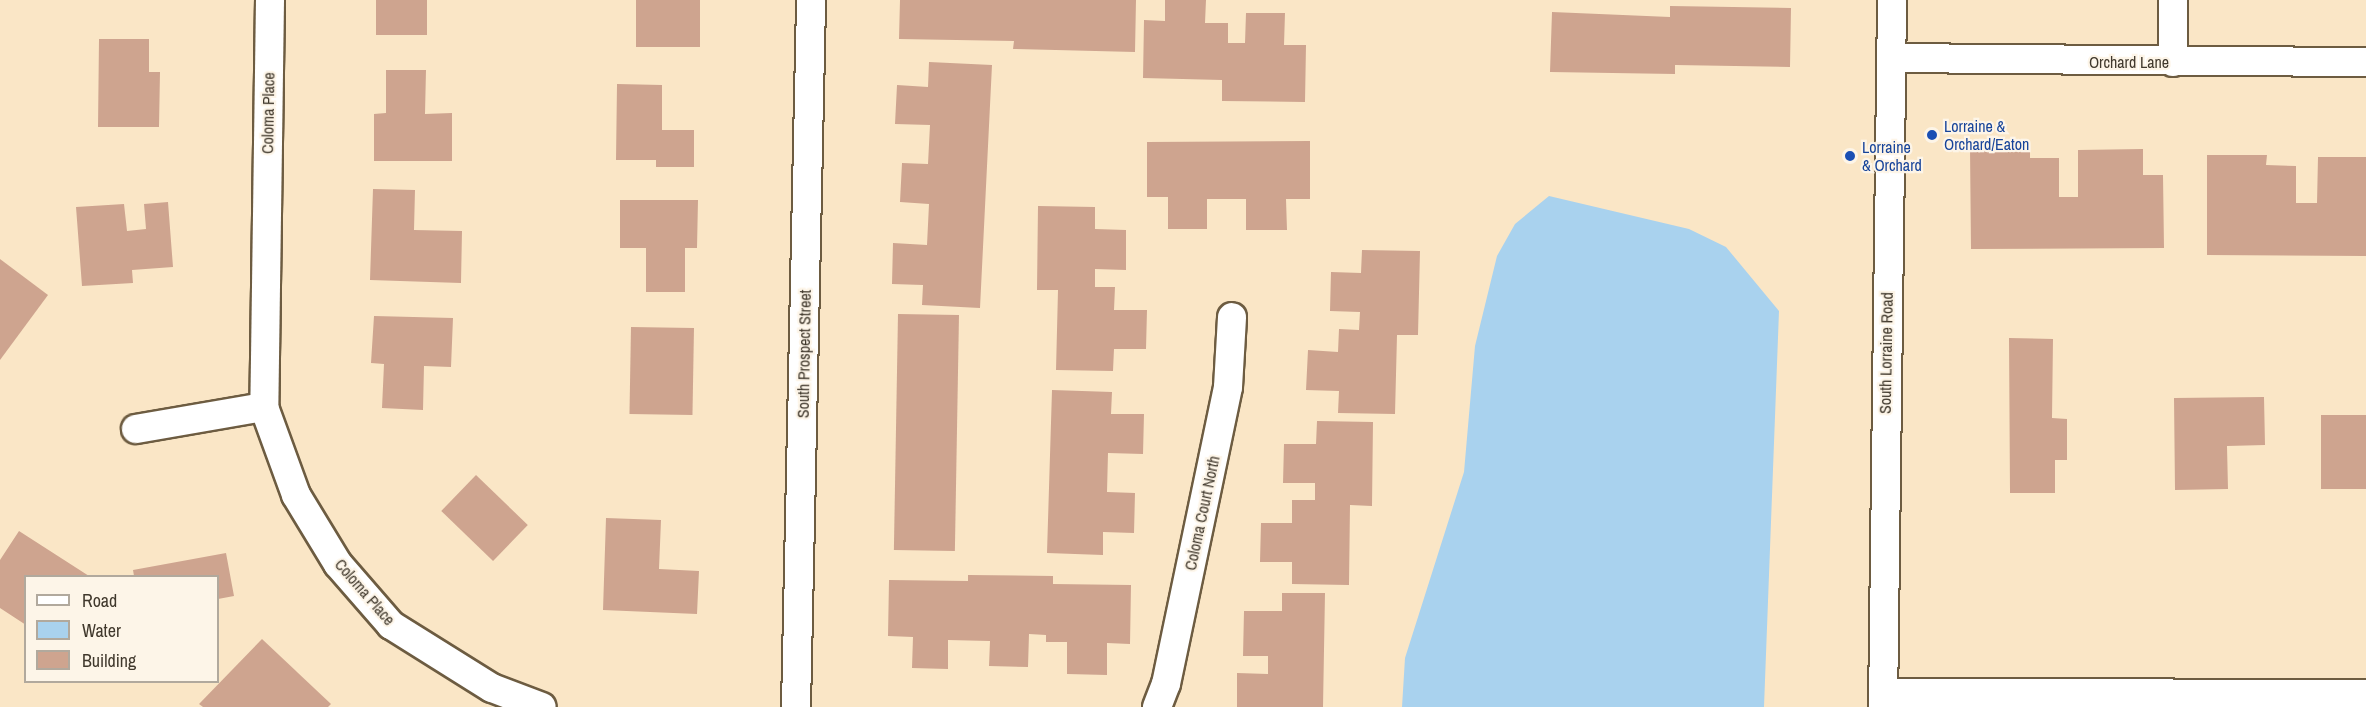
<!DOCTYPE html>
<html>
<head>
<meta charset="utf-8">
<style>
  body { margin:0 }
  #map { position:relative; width:2366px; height:707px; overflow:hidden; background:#fae6c6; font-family:"Archivo Narrow",sans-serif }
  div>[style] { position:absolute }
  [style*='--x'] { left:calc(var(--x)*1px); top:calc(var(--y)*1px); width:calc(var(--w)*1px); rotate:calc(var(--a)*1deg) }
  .water>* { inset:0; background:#a9d2ee }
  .building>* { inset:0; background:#cea48f; transform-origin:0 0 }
  .roads { filter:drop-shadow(2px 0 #6d5c41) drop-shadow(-2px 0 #6d5c41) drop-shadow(0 2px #6d5c41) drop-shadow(0 -2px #6d5c41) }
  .minor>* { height:28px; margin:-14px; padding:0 14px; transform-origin:14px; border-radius:14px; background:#fff }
  .dots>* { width:16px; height:16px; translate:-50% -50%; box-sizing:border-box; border:3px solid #fdf5e8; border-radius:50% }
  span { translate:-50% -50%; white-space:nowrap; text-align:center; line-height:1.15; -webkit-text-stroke:4.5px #fdf5e8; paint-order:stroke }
  .street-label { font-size:16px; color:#40382c }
  .transit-label { font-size:16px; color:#164399 }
  .left { translate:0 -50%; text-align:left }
  .legend { position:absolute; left:24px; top:575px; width:195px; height:108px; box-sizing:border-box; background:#fdf5e8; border:2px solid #b1a99d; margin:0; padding:8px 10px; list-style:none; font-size:18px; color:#40382c }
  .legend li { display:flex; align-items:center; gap:12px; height:30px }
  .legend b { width:30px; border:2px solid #b1a99d }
</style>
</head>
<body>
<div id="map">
  <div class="water">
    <i style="clip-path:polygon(1549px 196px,1689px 229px,1726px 247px,1779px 311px,1764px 707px,1402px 707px,1405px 658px,1464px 472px,1475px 346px,1497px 256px,1515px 224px)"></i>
  </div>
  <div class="building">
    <i style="left:376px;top:0;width:51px;height:35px"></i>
    <i style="left:636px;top:0;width:64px;height:47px"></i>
    <i style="clip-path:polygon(900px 0,1136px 0,1135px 52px,1013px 49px,1014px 41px,899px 39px)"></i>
    <i style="clip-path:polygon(1165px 0,1206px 0,1205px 23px,1228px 23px,1228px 43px,1245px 43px,1246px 13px,1285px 13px,1284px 45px,1306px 45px,1305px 102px,1222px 101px,1222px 80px,1143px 78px,1144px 20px,1165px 21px)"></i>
    <i style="clip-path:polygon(1670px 6px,1791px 8px,1790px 67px,1675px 65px,1675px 74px,1550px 72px,1552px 12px,1670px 17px)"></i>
    <i style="clip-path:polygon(99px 39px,149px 39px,149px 72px,160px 72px,159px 127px,98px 127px)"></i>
    <i style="clip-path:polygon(929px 62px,992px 65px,980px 308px,922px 305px,923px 285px,892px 284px,893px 243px,927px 245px,929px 204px,900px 202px,902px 163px,928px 164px,930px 125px,895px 124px,897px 85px,928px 87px)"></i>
    <i style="clip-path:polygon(386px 70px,426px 70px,425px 114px,452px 113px,452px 161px,374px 161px,374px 114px,386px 113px)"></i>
    <i style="clip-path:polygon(617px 84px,662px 85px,662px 130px,694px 130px,694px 167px,656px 167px,656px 160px,616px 160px)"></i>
    <i style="clip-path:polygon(1310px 141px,1310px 199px,1286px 199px,1287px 230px,1246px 230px,1246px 199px,1207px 199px,1207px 229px,1168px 229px,1168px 197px,1147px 197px,1147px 142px)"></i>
    <i style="clip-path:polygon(1970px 148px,2030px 148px,2030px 158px,2059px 158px,2059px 197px,2078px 197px,2078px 150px,2143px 149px,2143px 175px,2163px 175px,2164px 248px,1971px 249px)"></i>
    <i style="clip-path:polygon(2207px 155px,2267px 155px,2266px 165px,2296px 166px,2296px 203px,2317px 203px,2318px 157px,2366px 157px,2366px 256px,2207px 255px)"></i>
    <i style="clip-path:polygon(373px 189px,415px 190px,414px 230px,462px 231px,461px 283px,370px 280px)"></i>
    <i style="clip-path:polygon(620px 200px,698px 200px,697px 248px,685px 248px,685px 292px,646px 292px,646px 248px,620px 248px)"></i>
    <i style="clip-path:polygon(168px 202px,173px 267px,132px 270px,133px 283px,82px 286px,76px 207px,124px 204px,127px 231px,146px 229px,144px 204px)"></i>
    <i style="clip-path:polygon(1038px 206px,1095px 207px,1095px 229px,1126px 230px,1126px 270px,1095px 269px,1095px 287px,1115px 287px,1114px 310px,1147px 310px,1146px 349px,1114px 349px,1113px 371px,1056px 370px,1058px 290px,1037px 290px)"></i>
    <i style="clip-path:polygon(1362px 250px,1420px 251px,1418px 335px,1397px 335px,1395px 414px,1338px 413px,1339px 391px,1306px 390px,1308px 350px,1338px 352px,1339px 329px,1359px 330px,1360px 312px,1330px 311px,1331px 272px,1361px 273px)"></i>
    <i style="clip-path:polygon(0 259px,48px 295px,0 360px)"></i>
    <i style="left:898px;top:314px;width:61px;height:236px;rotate:1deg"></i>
    <i style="clip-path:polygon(374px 316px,453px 318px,451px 367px,424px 366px,423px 410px,382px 408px,384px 364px,371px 363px)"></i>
    <i style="left:631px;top:327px;width:63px;height:87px;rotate:1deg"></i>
    <i style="clip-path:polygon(2009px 338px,2053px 339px,2052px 418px,2067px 419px,2067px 460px,2055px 460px,2055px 493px,2010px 493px)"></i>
    <i style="clip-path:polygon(1052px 390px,1112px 392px,1111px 414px,1144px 414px,1143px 454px,1108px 453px,1107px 492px,1135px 493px,1134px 533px,1103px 532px,1103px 555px,1047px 553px)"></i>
    <i style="clip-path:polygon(2264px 397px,2265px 445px,2227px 446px,2228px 489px,2175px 490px,2174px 398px)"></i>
    <i style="left:2321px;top:415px;width:45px;height:74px"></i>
    <i style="clip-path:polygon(1317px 421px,1373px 422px,1372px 506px,1350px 505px,1349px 585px,1292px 584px,1292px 562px,1260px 562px,1261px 523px,1292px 523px,1292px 500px,1315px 500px,1315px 483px,1283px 483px,1284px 444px,1316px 444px)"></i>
    <i style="left:476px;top:475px;width:72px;height:50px;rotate:44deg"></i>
    <i style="clip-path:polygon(606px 518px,661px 520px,659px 569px,699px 571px,697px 614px,603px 610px)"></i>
    <i style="clip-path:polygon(19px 531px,89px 576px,26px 576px,26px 625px,0 608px,0 560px)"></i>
    <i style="clip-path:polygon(226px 553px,234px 596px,218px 599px,218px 576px,134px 576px,133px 570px)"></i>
    <i style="clip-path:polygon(968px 575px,1053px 576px,1053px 584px,1131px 585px,1130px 644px,1107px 643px,1107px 675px,1067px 674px,1067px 642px,1046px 642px,1046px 635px,1029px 634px,1028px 667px,989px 666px,990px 641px,948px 640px,948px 669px,912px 668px,913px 637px,888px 636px,889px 580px,968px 581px)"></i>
    <i style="clip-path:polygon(1282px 593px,1325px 593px,1323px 707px,1237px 707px,1237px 673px,1268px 674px,1268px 656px,1243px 656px,1244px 611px,1282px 611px)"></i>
    <i style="clip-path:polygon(262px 639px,331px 704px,328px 707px,203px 707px,199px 704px)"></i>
  </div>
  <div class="roads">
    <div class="minor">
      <i style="--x:270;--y:0;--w:407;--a:90.8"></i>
      <i style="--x:264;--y:407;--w:94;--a:70"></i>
      <i style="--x:296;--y:495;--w:81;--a:58.7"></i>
      <i style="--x:338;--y:564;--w:81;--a:49"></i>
      <i style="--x:391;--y:625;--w:119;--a:32"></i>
      <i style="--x:492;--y:688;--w:53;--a:20.8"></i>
      <i style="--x:1891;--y:58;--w:475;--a:0.5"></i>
      <i style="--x:2173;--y:62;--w:62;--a:-90"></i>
      <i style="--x:136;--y:429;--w:130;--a:-9.8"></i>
      <i style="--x:1883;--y:693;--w:483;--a:0.1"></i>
      <i style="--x:796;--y:707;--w:707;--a:-88.78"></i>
      <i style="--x:1157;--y:707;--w:25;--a:-69"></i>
      <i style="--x:1166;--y:684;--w:303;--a:-78.2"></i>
      <i style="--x:1228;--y:387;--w:70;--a:-86.7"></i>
      <i style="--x:1883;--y:707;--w:707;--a:-89.27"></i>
    </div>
  </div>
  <div class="dots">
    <i style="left:1932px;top:135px;background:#1a4fb4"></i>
    <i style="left:1850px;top:156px;background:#1a4fb4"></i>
  </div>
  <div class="street-label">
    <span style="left:2129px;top:62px">Orchard Lane</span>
    <span style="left:268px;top:113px;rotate:-89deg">Coloma Place</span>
    <span style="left:1886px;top:353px;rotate:-89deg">South Lorraine Road</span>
    <span style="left:804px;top:354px;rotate:-89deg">South Prospect Street</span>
    <span style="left:1202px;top:513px;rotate:-78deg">Coloma Court North</span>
    <span style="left:365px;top:592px;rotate:49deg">Coloma Place</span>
  </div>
  <div class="transit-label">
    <span class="left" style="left:1944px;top:135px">Lorraine &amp;<br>Orchard/Eaton</span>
    <span class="left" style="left:1862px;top:156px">Lorraine<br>&amp; Orchard</span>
  </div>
  <ul class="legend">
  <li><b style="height:8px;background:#fff"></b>Road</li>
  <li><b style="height:16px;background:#a9d2ee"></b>Water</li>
  <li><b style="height:16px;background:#cea48f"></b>Building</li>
  </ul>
</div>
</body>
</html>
